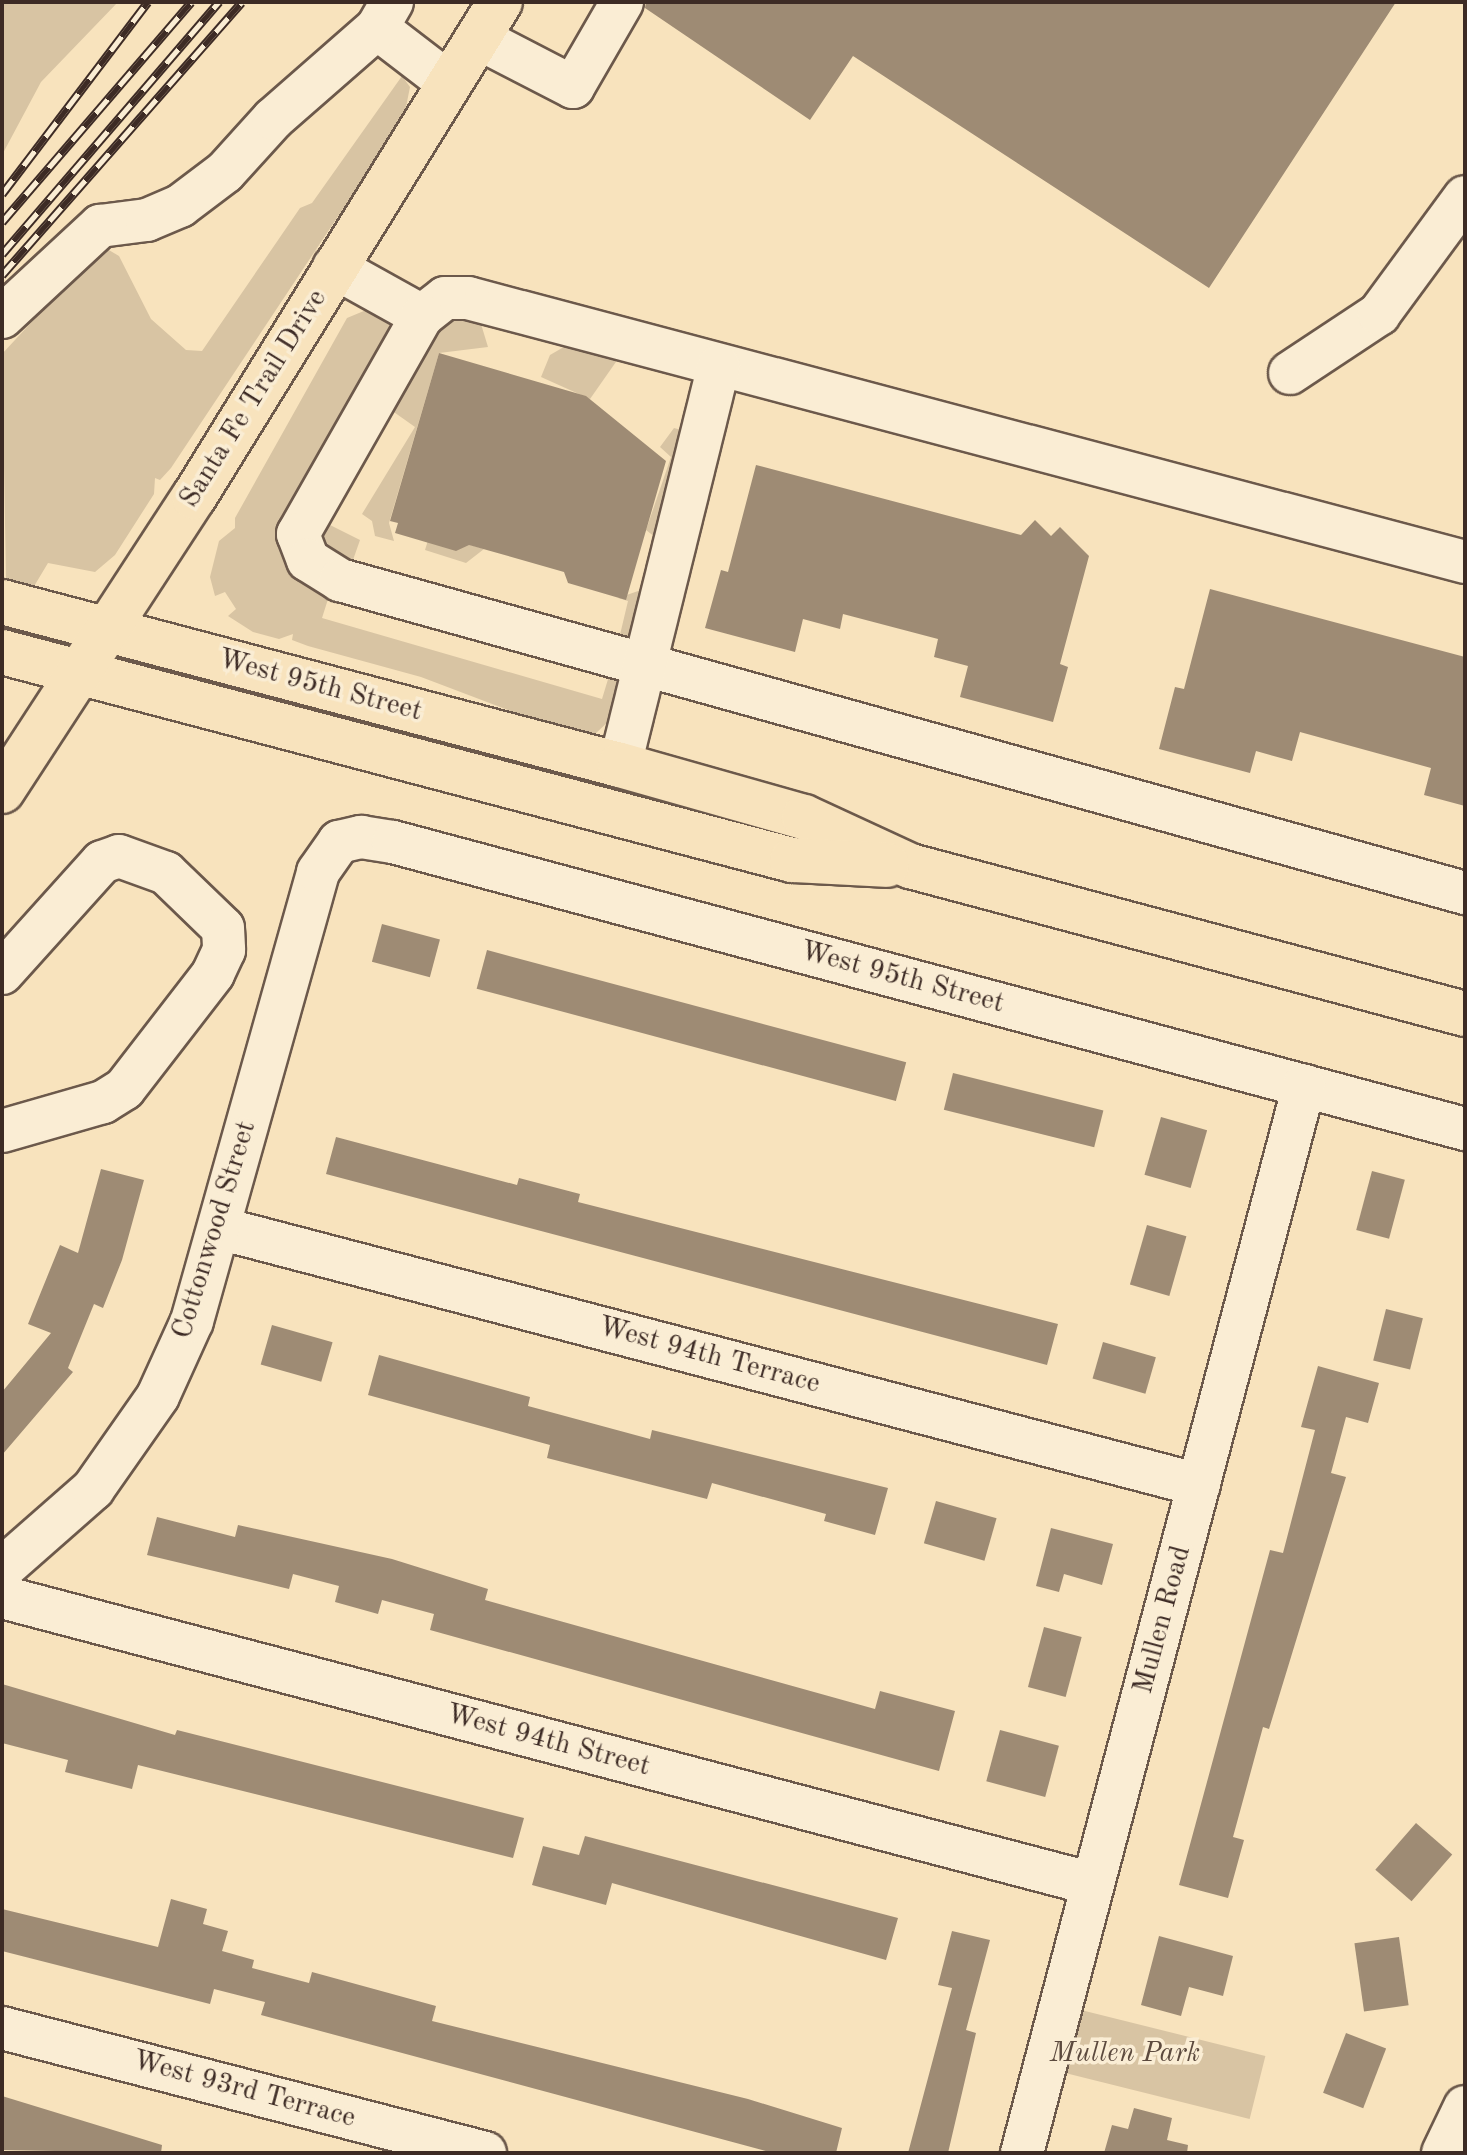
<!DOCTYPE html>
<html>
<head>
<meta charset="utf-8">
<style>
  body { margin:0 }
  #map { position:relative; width:1467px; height:2155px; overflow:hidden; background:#f8e3bd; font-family:"Old Standard TT",serif }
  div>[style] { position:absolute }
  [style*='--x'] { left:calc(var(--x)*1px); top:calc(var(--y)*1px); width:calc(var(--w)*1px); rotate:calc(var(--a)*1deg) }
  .green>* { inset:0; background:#d8c4a3; transform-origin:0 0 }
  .building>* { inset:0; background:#9e8b74; transform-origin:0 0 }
  .roads { filter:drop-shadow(2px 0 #6c594b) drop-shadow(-2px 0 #6c594b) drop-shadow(0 2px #6c594b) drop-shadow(0 -2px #6c594b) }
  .minor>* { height:42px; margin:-21px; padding:0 21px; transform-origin:21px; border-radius:21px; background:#faedd4 }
  .major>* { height:44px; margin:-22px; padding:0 22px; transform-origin:22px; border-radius:22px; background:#f8e3bd }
  .rail>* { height:9px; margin-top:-4.5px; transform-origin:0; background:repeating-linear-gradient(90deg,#faedd4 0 18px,#3d2b25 0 36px); box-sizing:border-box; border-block:2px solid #3d2b25 }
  span { translate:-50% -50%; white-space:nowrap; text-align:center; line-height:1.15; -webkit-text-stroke:7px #faedd4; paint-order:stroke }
  .street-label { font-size:28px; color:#3d2b25 }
  .park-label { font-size:28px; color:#5c4a3e; font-style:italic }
  .frame { position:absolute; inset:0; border:4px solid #3d2b25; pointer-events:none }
</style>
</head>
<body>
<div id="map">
  <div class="green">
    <i style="clip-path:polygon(2px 2px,118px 2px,41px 82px,2px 155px)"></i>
    <i style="clip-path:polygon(402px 76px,410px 87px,404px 117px,171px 468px,160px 480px,155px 478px,154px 494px,115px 555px,95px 572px,48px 563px,33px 588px,6px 579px,2px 354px,102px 246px,119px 256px,151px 319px,186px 350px,202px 351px,300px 208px,312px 203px)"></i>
    <i style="clip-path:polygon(371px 308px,388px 320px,390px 333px,282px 523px,329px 596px,322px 618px,602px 699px,609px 676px,621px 680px,610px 720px,595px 734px,550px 726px,421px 677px,308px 646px,292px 640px,293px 634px,279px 639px,253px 632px,228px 616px,236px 609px,225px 592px,215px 596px,210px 577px,219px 541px,235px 528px,235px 518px,347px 318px)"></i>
    <i style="clip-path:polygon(457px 316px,481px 324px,488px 347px,439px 353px,389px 523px,394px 541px,375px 536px,372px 521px,362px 514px,415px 427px,391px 410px,438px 326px)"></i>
    <i style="clip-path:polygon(569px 344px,618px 359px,590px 399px,541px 377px,550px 355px)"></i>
    <i style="clip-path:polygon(674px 428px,685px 431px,631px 639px,619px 639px,628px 601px,618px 598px,641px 590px,655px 537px,646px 530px,671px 457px,660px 447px)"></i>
    <i style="clip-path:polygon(326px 523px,360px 540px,353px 560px,329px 556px,317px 539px)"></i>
    <i style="clip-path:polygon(429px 537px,463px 543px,484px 549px,466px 563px,425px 550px)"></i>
    <i style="left:1081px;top:2010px;width:190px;height:65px;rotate:14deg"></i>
  </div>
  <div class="building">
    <i style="clip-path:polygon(646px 2px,1396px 2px,1209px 288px,853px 56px,810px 120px,645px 8px)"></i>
    <i style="clip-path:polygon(439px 353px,586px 396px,666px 461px,626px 600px,568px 583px,564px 572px,515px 558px,469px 545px,456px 551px,395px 533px,398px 523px,390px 521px)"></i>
    <i style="clip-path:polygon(756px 465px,1021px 535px,1035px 520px,1051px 536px,1060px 527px,1089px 556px,1060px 664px,1068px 667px,1053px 722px,960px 697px,968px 666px,934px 657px,938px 639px,843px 614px,840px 629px,803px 619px,795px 652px,705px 628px,721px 570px,728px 572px)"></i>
    <i style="clip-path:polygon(1210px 589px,1465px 657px,1465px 806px,1424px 795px,1431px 768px,1300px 732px,1292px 761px,1256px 751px,1250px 773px,1159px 749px,1175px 687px,1184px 689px)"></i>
    <i style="left:382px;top:924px;width:60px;height:39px;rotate:15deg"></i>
    <i style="left:487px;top:950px;width:434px;height:40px;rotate:15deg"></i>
    <i style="left:953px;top:1073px;width:155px;height:38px;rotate:14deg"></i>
    <i style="left:1161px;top:1117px;width:48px;height:60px;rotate:16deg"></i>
    <i style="clip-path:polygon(336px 1137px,517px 1185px,519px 1178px,580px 1194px,578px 1202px,1058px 1324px,1047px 1365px,326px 1174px)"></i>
    <i style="clip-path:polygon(101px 1169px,144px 1180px,122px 1260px,103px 1308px,94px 1304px,68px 1368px,73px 1372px,2px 1455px,2px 1392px,51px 1333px,28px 1324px,60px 1245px,78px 1253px)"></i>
    <i style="left:1372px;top:1171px;width:34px;height:61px;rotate:15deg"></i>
    <i style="left:1147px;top:1225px;width:41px;height:62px;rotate:16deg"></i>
    <i style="left:1386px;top:1309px;width:38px;height:53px;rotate:14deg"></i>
    <i style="left:272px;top:1325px;width:63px;height:41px;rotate:16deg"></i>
    <i style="left:1103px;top:1342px;width:55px;height:38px;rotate:16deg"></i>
    <i style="clip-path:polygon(379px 1355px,530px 1397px,528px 1406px,650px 1439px,652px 1430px,888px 1488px,875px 1535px,824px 1521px,826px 1514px,712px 1483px,707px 1499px,547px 1458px,550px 1445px,368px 1395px)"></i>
    <i style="clip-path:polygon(1318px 1366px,1379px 1383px,1368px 1423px,1346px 1417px,1331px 1473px,1346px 1477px,1269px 1729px,1263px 1727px,1233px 1837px,1244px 1840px,1228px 1898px,1179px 1885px,1270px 1550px,1283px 1553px,1315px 1430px,1301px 1427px)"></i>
    <i style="left:936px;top:1501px;width:63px;height:44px;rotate:16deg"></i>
    <i style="clip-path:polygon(157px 1517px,235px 1537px,238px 1525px,392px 1559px,488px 1589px,485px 1600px,875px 1709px,880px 1691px,955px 1711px,939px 1771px,430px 1630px,434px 1614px,382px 1600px,378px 1614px,335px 1602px,339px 1586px,293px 1574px,289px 1589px,147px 1555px)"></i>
    <i style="clip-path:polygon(1051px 1528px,1113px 1544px,1102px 1585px,1064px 1574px,1059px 1592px,1036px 1586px)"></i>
    <i style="left:1044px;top:1627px;width:39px;height:62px;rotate:15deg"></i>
    <i style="clip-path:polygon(2px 1684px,175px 1735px,177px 1730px,524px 1818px,513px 1858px,138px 1765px,132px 1789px,65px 1772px,68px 1760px,2px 1743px)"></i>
    <i style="left:1000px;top:1730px;width:61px;height:53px;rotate:15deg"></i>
    <i style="left:1416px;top:1823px;width:48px;height:62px;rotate:41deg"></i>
    <i style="clip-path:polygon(585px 1836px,898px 1918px,886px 1960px,612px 1883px,606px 1905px,532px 1885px,543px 1846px,579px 1855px)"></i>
    <i style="clip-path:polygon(171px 1899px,207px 1909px,203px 1924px,228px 1931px,222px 1951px,254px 1960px,252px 1968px,309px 1983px,312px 1972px,436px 2006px,432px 2021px,748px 2099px,842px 2128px,836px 2153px,773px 2153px,261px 2015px,265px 2002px,214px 1989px,210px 2004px,2px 1951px,2px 1909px,158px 1947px)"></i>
    <i style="clip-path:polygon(952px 1931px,990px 1940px,966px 2030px,976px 2033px,948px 2153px,908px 2153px,952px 1988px,938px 1985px)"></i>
    <i style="clip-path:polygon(1159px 1936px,1233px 1956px,1223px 1996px,1189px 1987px,1181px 2016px,1141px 2005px)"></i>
    <i style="left:1399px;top:1937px;width:69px;height:45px;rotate:82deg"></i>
    <i style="left:1346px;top:2033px;width:43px;height:64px;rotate:21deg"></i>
    <i style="clip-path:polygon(2px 2096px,162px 2145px,161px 2153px,2px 2150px)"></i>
    <i style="clip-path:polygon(1134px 2108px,1172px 2118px,1167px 2140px,1188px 2145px,1187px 2153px,1104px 2153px,1112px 2125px,1128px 2129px)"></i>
  </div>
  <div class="roads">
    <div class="minor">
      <i style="--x:392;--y:2;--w:30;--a:120"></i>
      <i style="--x:377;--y:28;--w:92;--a:37.5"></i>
      <i style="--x:478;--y:38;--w:107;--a:27.3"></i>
      <i style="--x:573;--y:87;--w:98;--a:-60"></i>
      <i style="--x:334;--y:267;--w:101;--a:29.1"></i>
      <i style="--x:2;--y:317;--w:134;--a:-42.9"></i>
      <i style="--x:100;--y:226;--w:47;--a:-7.3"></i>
      <i style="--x:147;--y:220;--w:36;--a:-23"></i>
      <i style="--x:180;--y:206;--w:56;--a:-37.1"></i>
      <i style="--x:225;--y:172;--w:72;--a:-47.8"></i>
      <i style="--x:273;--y:119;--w:138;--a:-41.2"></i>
      <i style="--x:1290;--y:373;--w:107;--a:-33.5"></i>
      <i style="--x:1379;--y:314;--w:145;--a:-53.7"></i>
      <i style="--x:1465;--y:562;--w:1031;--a:-165.17"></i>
      <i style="--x:468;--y:298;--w:23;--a:180"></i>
      <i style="--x:445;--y:298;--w:29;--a:142"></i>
      <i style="--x:422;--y:316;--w:251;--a:119.6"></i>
      <i style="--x:298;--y:534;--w:28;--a:69"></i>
      <i style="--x:308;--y:560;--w:38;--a:32"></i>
      <i style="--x:340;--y:580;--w:1168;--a:15.55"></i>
      <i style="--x:620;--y:765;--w:411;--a:-76.1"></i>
      <i style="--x:2;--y:973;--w:149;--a:-48"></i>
      <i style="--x:102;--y:862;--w:18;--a:-19"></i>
      <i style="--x:119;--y:856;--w:50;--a:19.9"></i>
      <i style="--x:166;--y:873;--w:79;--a:44"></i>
      <i style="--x:223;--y:928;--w:22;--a:87"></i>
      <i style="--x:224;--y:950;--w:26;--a:115"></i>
      <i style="--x:213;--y:974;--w:145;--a:127.7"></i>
      <i style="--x:124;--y:1089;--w:25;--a:148"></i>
      <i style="--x:103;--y:1102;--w:105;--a:164"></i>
      <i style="--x:219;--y:1228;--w:1013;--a:14.69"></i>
      <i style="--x:2;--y:1569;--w:121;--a:-41.3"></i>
      <i style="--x:93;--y:1489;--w:113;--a:-55"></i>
      <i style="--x:158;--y:1396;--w:82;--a:-65.6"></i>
      <i style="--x:192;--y:1321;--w:466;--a:-74.3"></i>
      <i style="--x:318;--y:872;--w:37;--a:-55"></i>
      <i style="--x:339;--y:842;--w:23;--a:-13"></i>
      <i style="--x:361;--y:837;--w:32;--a:9"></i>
      <i style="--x:393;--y:842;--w:1110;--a:14.99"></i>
      <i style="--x:2;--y:1597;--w:1128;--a:14.74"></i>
      <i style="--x:2;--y:2028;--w:499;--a:14.5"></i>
      <i style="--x:1022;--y:2153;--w:1104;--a:-75.2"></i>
      <i style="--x:1443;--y:2153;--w:51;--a:-64.4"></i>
    </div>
    <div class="major">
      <i style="--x:2;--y:602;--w:639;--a:14.78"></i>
      <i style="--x:620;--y:765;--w:191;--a:15.8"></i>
      <i style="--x:804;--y:817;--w:117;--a:24.8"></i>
      <i style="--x:910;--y:866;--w:574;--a:14.93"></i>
      <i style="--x:2;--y:652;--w:817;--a:14.75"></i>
      <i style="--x:792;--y:860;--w:95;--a:3"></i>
      <i style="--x:2;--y:791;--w:351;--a:-56.9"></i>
      <i style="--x:194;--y:497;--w:582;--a:-58.28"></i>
    </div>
  </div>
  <div class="rail">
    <i style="--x:2;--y:194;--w:241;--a:-52.8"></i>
    <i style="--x:2;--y:222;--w:290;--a:-49.3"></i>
    <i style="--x:2;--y:254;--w:333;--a:-49.3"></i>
    <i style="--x:2;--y:275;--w:363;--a:-48.7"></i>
  </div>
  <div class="street-label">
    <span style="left:254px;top:399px;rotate:-58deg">Santa Fe Trail Drive</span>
    <span style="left:320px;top:686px;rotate:15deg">West 95th Street</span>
    <span style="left:902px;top:978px;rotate:15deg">West 95th Street</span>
    <span style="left:215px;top:1230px;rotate:-73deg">Cottonwood Street</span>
    <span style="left:709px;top:1356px;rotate:15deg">West 94th Terrace</span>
    <span style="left:1163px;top:1620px;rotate:-75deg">Mullen Road</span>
    <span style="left:548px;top:1741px;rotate:15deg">West 94th Street</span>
    <span style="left:244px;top:2090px;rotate:15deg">West 93rd Terrace</span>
  </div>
  <div class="park-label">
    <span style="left:1125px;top:2054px">Mullen Park</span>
  </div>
  <div class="frame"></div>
</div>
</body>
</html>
